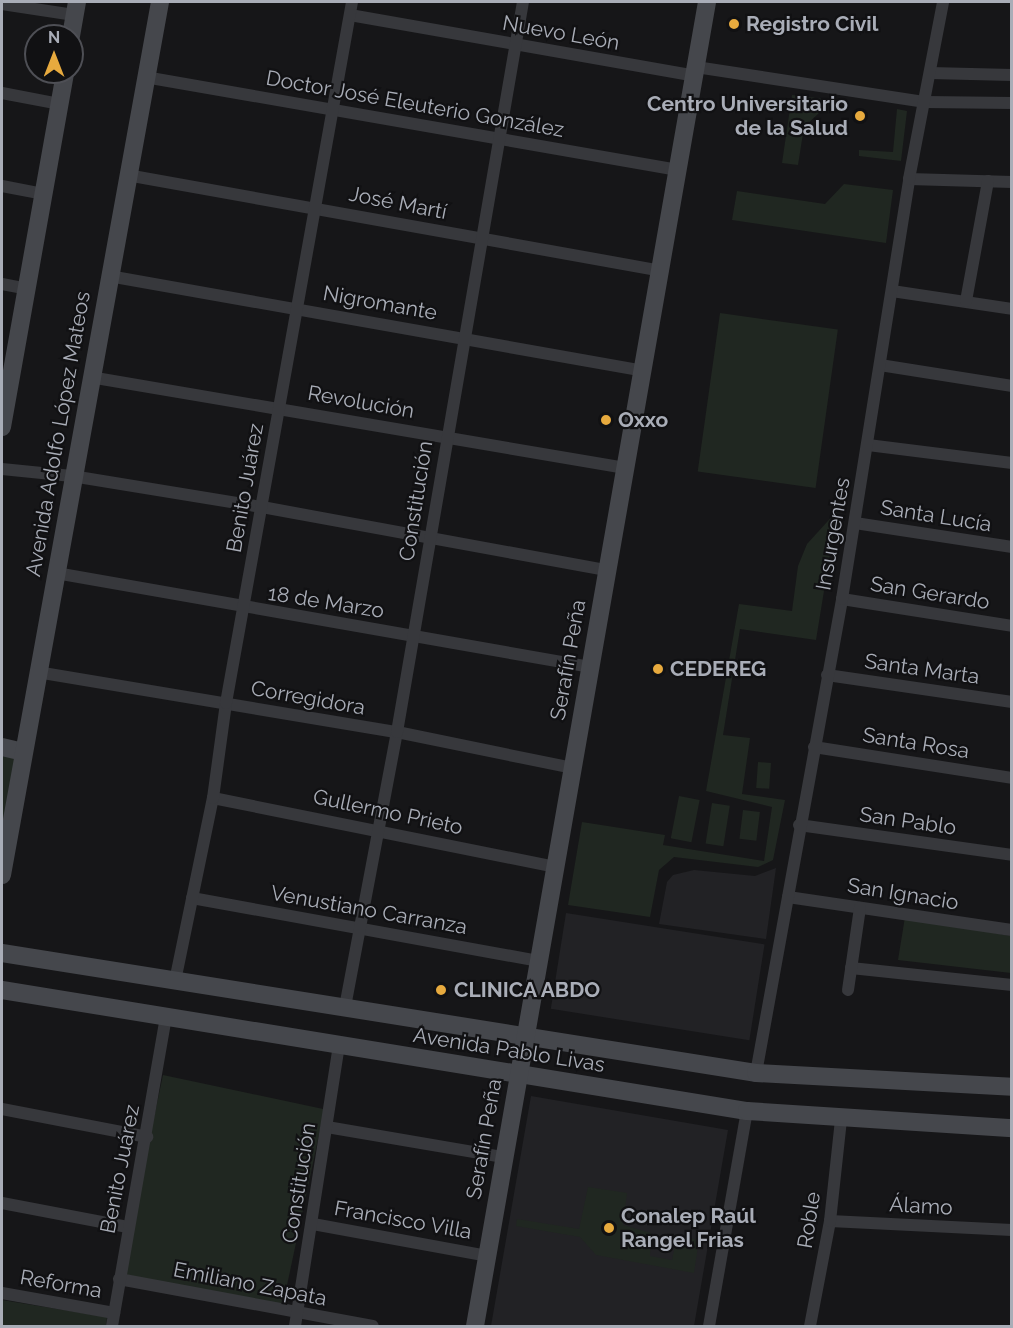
<!DOCTYPE html>
<html>
<head>
<meta charset="utf-8">
<style>
  body { margin:0 }
  #map { position:relative; width:1013px; height:1328px; overflow:hidden; background:#161618; font-family:Raleway,sans-serif }
  div>[style] { position:absolute }
  [style*='--x'] { left:calc(var(--x)*1px); top:calc(var(--y)*1px); width:calc(var(--w)*1px); rotate:calc(var(--a)*1deg) }
  .built>* { inset:0; background:#222225; transform-origin:0 0 }
  .green>* { inset:0; background:#202721; transform-origin:0 0 }
  .street>* { height:12px; margin:-6px; padding:0 6px; transform-origin:6px; border-radius:6px; background:#37383c }
  .secondary>* { height:18px; margin:-9px; padding:0 9px; transform-origin:9px; border-radius:9px; background:#45474c }
  .dots>* { width:16px; height:16px; translate:-50% -50%; box-sizing:border-box; border:3px solid #111113; border-radius:50% }
  span { translate:-50% -50%; white-space:nowrap; text-align:center; line-height:1.15; -webkit-text-stroke:4.5px #111113; paint-order:stroke }
  .poi-label { font-size:21px; color:#a9adb7; font-weight:700 }
  .left { translate:0 -50%; text-align:left }
  .right { translate:-100% -50%; text-align:right }
  .street-label { font-size:21px; color:#a9adb7 }
  .frame { position:absolute; inset:0; border:3px solid #a9adb7; pointer-events:none }
  .north { position:absolute; left:24px; top:24px; width:60px; height:60px; box-sizing:border-box; background:#111113; border:2px solid #4e4f55; border-radius:50%; rotate:0deg; font-size:16px; font-weight:700; line-height:24px; text-align:center; color:#a9adb7 }
  .north::after { content:''; display:block; margin:auto; width:21px; height:27px; background:#e7aa3e; clip-path:polygon(50% 0,100% 100%,50% 72%,0 100%) }
</style>
</head>
<body>
<div id="map">
  <div class="built">
    <i style="clip-path:polygon(776px 868px,766px 939px,659px 924px,667px 882px,673px 875px,694px 870px,755px 876px)"></i>
    <i style="left:566px;top:913px;width:201px;height:97px;rotate:9deg"></i>
    <i style="clip-path:polygon(531px 1096px,728px 1130px,694px 1326px,491px 1326px)"></i>
  </div>
  <div class="green">
    <i style="clip-path:polygon(792px 95px,833px 100px,804px 127px,798px 165px,782px 163px)"></i>
    <i style="clip-path:polygon(897px 109px,907px 111px,901px 161px,859px 156px,859px 150px,893px 152px)"></i>
    <i style="clip-path:polygon(844px 184px,893px 190px,886px 243px,732px 220px,737px 191px,825px 204px)"></i>
    <i style="left:720px;top:313px;width:119px;height:160px;rotate:8deg"></i>
    <i style="clip-path:polygon(837px 511px,816px 640px,740px 629px,723px 735px,750px 738px,742px 794px,785px 800px,773px 860px,758px 867px,674px 857px,659px 870px,650px 917px,568px 905px,582px 822px,665px 835px,663px 845px,764px 861px,772px 807px,706px 791px,739px 604px,792px 611px,798px 566px,807px 544px)"></i>
    <i style="clip-path:polygon(2px 750px,16px 757px,2px 840px)"></i>
    <i style="left:758px;top:762px;width:13px;height:26px;rotate:4deg"></i>
    <i style="left:679px;top:796px;width:21px;height:43px;rotate:11deg"></i>
    <i style="left:712px;top:803px;width:18px;height:41px;rotate:9deg"></i>
    <i style="left:743px;top:810px;width:17px;height:29px;rotate:7deg"></i>
    <i style="clip-path:polygon(905px 917px,1011px 936px,1011px 973px,898px 960px)"></i>
    <i style="left:163px;top:1075px;width:165px;height:203px;rotate:12deg"></i>
    <i style="clip-path:polygon(588px 1187px,627px 1193px,623px 1225px,651px 1233px,650px 1256px,672px 1260px,677px 1236px,699px 1240px,694px 1273px,596px 1255px,580px 1237px,516px 1226px,517px 1219px,579px 1229px)"></i>
    <i style="clip-path:polygon(2px 1300px,107px 1317px,106px 1326px,2px 1326px)"></i>
  </div>
  <div class="street">
    <i style="--x:2;--y:4;--w:73;--a:8.7"></i>
    <i style="--x:350;--y:15;--w:350;--a:10"></i>
    <i style="--x:696;--y:67;--w:232;--a:8.7"></i>
    <i style="--x:925;--y:102;--w:87;--a:0.7"></i>
    <i style="--x:930;--y:73;--w:82;--a:1.4"></i>
    <i style="--x:145;--y:77;--w:541;--a:9.9"></i>
    <i style="--x:2;--y:93;--w:58;--a:10.9"></i>
    <i style="--x:127;--y:175;--w:544;--a:10.17"></i>
    <i style="--x:909;--y:179;--w:103;--a:1.7"></i>
    <i style="--x:2;--y:186;--w:43;--a:10.8"></i>
    <i style="--x:109;--y:276;--w:543;--a:10.07"></i>
    <i style="--x:2;--y:284;--w:26;--a:11"></i>
    <i style="--x:892;--y:291;--w:121;--a:8.5"></i>
    <i style="--x:966;--y:301;--w:122;--a:-79.6"></i>
    <i style="--x:880;--y:365;--w:134;--a:9"></i>
    <i style="--x:90;--y:377;--w:543;--a:9.65"></i>
    <i style="--x:868;--y:445;--w:145;--a:7.1"></i>
    <i style="--x:2;--y:469;--w:70;--a:5.7"></i>
    <i style="--x:72;--y:476;--w:193;--a:9.3"></i>
    <i style="--x:262;--y:507;--w:350;--a:10.4"></i>
    <i style="--x:855;--y:523;--w:159;--a:8.7"></i>
    <i style="--x:56;--y:573;--w:542;--a:9.98"></i>
    <i style="--x:842;--y:599;--w:172;--a:9"></i>
    <i style="--x:37;--y:672;--w:365;--a:9.5"></i>
    <i style="--x:397;--y:732;--w:179;--a:11.6"></i>
    <i style="--x:827;--y:675;--w:187;--a:8.3"></i>
    <i style="--x:814;--y:747;--w:200;--a:8.9"></i>
    <i style="--x:213;--y:798;--w:349;--a:11.4"></i>
    <i style="--x:799;--y:825;--w:215;--a:8"></i>
    <i style="--x:788;--y:897;--w:226;--a:8.4"></i>
    <i style="--x:192;--y:898;--w:353;--a:10.3"></i>
    <i style="--x:851;--y:968;--w:162;--a:6"></i>
    <i style="--x:175;--y:981;--w:187;--a:-78.3"></i>
    <i style="--x:213;--y:798;--w:96;--a:-82.2"></i>
    <i style="--x:226;--y:703;--w:712;--a:-79.81"></i>
    <i style="--x:848;--y:990;--w:83;--a:-81.7"></i>
    <i style="--x:345;--y:1007;--w:280;--a:-79.3"></i>
    <i style="--x:397;--y:732;--w:741;--a:-80.21"></i>
    <i style="--x:756;--y:1073;--w:482;--a:-79.7"></i>
    <i style="--x:842;--y:599;--w:425;--a:-80.9"></i>
    <i style="--x:909;--y:179;--w:180;--a:-79.1"></i>
    <i style="--x:2;--y:1109;--w:148;--a:10.9"></i>
    <i style="--x:327;--y:1127;--w:179;--a:9.7"></i>
    <i style="--x:2;--y:1203;--w:128;--a:10.8"></i>
    <i style="--x:830;--y:1221;--w:182;--a:2.8"></i>
    <i style="--x:313;--y:1224;--w:177;--a:10.4"></i>
    <i style="--x:119;--y:1279;--w:258;--a:10.5"></i>
    <i style="--x:2;--y:1293;--w:114;--a:10.1"></i>
    <i style="--x:112;--y:1326;--w:313;--a:-80.1"></i>
    <i style="--x:295;--y:1326;--w:284;--a:-81.1"></i>
    <i style="--x:709;--y:1326;--w:218;--a:-80"></i>
    <i style="--x:810;--y:1326;--w:107;--a:-79.2"></i>
    <i style="--x:830;--y:1221;--w:103;--a:-83.8"></i>
  </div>
  <div class="secondary">
    <i style="--x:71;--y:36;--w:35;--a:-80"></i>
    <i style="--x:2;--y:427;--w:361;--a:-79.9"></i>
    <i style="--x:2;--y:747;--w:22;--a:13"></i>
    <i style="--x:2;--y:875;--w:887;--a:-79.74"></i>
    <i style="--x:2;--y:953;--w:763;--a:9.04"></i>
    <i style="--x:756;--y:1073;--w:256;--a:3.1"></i>
    <i style="--x:2;--y:990;--w:755;--a:9.23"></i>
    <i style="--x:747;--y:1111;--w:266;--a:3.7"></i>
    <i style="--x:475;--y:1326;--w:1344;--a:-80.06"></i>
  </div>
  <div class="dots">
    <i style="left:734px;top:24px;background:#e7aa3e"></i>
    <i style="left:860px;top:116px;background:#e7aa3e"></i>
    <i style="left:606px;top:420px;background:#e7aa3e"></i>
    <i style="left:658px;top:669px;background:#e7aa3e"></i>
    <i style="left:441px;top:990px;background:#e7aa3e"></i>
    <i style="left:609px;top:1228px;background:#e7aa3e"></i>
  </div>
  <div class="poi-label">
    <span class="left" style="left:746px;top:24px">Registro Civil</span>
    <span class="right" style="left:848px;top:116px">Centro Universitario<br>de la Salud</span>
    <span class="left" style="left:618px;top:420px">Oxxo</span>
    <span class="left" style="left:670px;top:669px">CEDEREG</span>
    <span class="left" style="left:454px;top:990px">CLINICA ABDO</span>
    <span class="left" style="left:621px;top:1228px">Conalep Raúl<br>Rangel Frias</span>
  </div>
  <div class="street-label">
    <span style="left:561px;top:33px;rotate:10deg">Nuevo León</span>
    <span style="left:415px;top:104px;rotate:10deg">Doctor José Eleuterio González</span>
    <span style="left:398px;top:203px;rotate:11deg">José Martí</span>
    <span style="left:380px;top:303px;rotate:10deg">Nigromante</span>
    <span style="left:361px;top:402px;rotate:10deg">Revolución</span>
    <span style="left:58px;top:434px;rotate:-80deg">Avenida Adolfo López Mateos</span>
    <span style="left:245px;top:488px;rotate:-80deg">Benito Juárez</span>
    <span style="left:416px;top:501px;rotate:-81deg">Constitución</span>
    <span style="left:936px;top:516px;rotate:9deg">Santa Lucía</span>
    <span style="left:833px;top:534px;rotate:-80deg">Insurgentes</span>
    <span style="left:930px;top:593px;rotate:9deg">San Gerardo</span>
    <span style="left:326px;top:602px;rotate:9deg">18 de Marzo</span>
    <span style="left:568px;top:660px;rotate:-80deg">Serafín Peña</span>
    <span style="left:922px;top:669px;rotate:8deg">Santa Marta</span>
    <span style="left:308px;top:698px;rotate:10deg">Corregidora</span>
    <span style="left:916px;top:743px;rotate:9deg">Santa Rosa</span>
    <span style="left:388px;top:812px;rotate:12deg">Gullermo Prieto</span>
    <span style="left:908px;top:821px;rotate:8deg">San Pablo</span>
    <span style="left:903px;top:894px;rotate:9deg">San Ignacio</span>
    <span style="left:369px;top:910px;rotate:10deg">Venustiano Carranza</span>
    <span style="left:509px;top:1050px;rotate:9deg">Avenida Pablo Livas</span>
    <span style="left:484px;top:1139px;rotate:-80deg">Serafín Peña</span>
    <span style="left:120px;top:1169px;rotate:-79deg">Benito Juárez</span>
    <span style="left:299px;top:1183px;rotate:-81deg">Constitución</span>
    <span style="left:921px;top:1206px;rotate:3deg">Álamo</span>
    <span style="left:403px;top:1220px;rotate:10deg">Francisco Villa</span>
    <span style="left:809px;top:1220px;rotate:-81deg">Roble</span>
    <span style="left:61px;top:1284px;rotate:10deg">Reforma</span>
    <span style="left:250px;top:1284px;rotate:11deg">Emiliano Zapata</span>
  </div>
  <div class="frame"></div>
  <div class="north">N</div>
</div>
</body>
</html>
